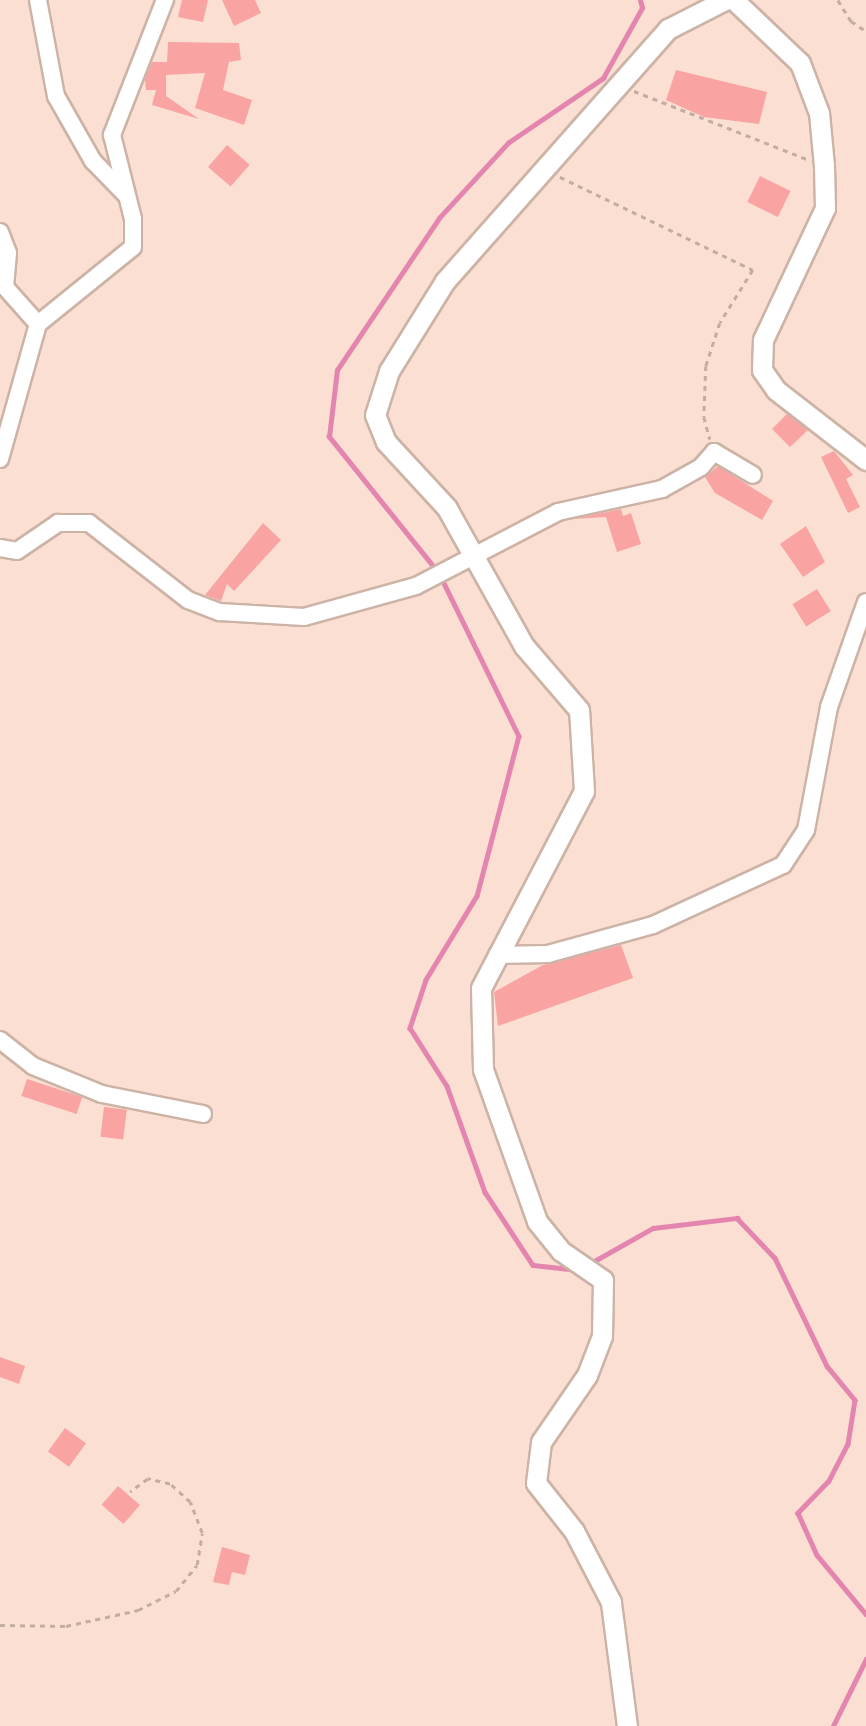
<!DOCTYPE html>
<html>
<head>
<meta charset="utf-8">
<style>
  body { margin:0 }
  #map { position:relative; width:866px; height:1726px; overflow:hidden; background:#fadfd2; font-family:"Archivo Narrow",sans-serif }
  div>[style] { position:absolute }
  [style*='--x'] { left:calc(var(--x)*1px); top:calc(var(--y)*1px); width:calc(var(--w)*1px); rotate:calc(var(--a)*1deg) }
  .stream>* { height:4.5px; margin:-2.25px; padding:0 2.25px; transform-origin:2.25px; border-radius:2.25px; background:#e485b0 }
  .building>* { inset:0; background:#f9a4a3; transform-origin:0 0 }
  .path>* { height:2.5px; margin-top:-1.25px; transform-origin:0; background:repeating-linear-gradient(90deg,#c3ada2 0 5px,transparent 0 10px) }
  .roads { filter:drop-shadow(2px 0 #ccb3a6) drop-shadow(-2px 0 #ccb3a6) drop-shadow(0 2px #ccb3a6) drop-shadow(0 -2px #ccb3a6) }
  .minor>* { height:16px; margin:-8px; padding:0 8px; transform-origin:8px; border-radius:8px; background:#fff }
  .tertiary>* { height:19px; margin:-9.5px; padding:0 9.5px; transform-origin:9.5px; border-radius:9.5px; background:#fff }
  span { translate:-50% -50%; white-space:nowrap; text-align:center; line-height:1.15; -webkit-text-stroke:5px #fadfd2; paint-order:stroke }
</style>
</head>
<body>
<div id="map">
  <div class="stream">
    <i style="--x:436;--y:570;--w:171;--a:-128.8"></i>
    <i style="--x:329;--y:437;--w:67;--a:-83.2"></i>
    <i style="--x:337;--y:370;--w:183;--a:-56.1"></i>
    <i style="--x:439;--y:218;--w:103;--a:-47.4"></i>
    <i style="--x:509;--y:142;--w:114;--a:-34.2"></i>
    <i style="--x:603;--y:78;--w:80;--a:-60.9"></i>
    <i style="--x:642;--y:8;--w:8;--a:-104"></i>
    <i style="--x:441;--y:577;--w:177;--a:63.9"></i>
    <i style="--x:519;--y:736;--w:165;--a:104.7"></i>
    <i style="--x:477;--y:896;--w:98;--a:121.3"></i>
    <i style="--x:426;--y:980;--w:51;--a:108.4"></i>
    <i style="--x:410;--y:1028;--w:69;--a:57.5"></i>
    <i style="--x:447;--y:1086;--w:113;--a:70.3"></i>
    <i style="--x:485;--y:1192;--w:87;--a:56.7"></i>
    <i style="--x:533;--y:1265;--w:45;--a:6.3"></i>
    <i style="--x:589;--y:1264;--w:73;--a:-29.4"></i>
    <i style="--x:653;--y:1228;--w:85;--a:-6.8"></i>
    <i style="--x:737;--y:1218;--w:55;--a:46.5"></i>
    <i style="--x:775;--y:1258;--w:120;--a:64.3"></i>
    <i style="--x:827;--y:1366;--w:44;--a:50.5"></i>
    <i style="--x:855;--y:1400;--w:45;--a:99"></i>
    <i style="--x:848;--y:1444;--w:42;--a:117.2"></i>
    <i style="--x:829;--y:1481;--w:45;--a:134.1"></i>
    <i style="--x:798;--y:1513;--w:46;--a:65.7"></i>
    <i style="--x:817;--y:1555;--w:77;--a:50.3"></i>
    <i style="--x:833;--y:1726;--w:75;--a:-63.8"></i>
  </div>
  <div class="building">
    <i style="clip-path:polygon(182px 0,208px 0,203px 22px,178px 17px)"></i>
    <i style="clip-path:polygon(222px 0,255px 0,261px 13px,234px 26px)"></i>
    <i style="clip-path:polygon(168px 42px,239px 43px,241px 60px,229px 62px,223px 90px,252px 100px,244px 125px,195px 108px,205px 73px,166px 75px,166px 96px,199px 119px,152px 105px,156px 90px,146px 90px,145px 79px,152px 62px,167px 62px)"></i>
    <i style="clip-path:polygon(676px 70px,767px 92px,759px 124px,704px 117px,666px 100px)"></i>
    <i style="left:227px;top:145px;width:30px;height:29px;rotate:41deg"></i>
    <i style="left:760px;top:176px;width:34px;height:29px;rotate:26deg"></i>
    <i style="clip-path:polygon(787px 414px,808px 430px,790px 447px,772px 429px)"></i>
    <i style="clip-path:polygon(834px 451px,853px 475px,846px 479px,860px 507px,848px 513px,821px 457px)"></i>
    <i style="clip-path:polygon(718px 466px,773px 501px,762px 520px,715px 493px,705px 477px)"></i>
    <i style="clip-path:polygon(621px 509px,623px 516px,631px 513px,641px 544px,617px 552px,606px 517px,573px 519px)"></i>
    <i style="clip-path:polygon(263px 523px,281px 540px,234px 591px,227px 584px,221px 601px,205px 595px)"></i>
    <i style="clip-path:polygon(806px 526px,825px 562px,803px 577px,780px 544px)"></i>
    <i style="left:817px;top:589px;width:26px;height:29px;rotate:58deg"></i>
    <i style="clip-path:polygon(621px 945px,633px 978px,498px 1026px,494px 992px,543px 965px)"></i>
    <i style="left:27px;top:1079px;width:58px;height:18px;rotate:18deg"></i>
    <i style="left:104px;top:1107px;width:23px;height:30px;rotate:7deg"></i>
    <i style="clip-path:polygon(0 1357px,25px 1366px,19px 1384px,0 1377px)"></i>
    <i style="left:65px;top:1428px;width:26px;height:29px;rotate:36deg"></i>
    <i style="left:118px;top:1486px;width:29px;height:25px;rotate:41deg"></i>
    <i style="clip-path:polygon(222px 1547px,250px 1555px,245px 1575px,232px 1572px,229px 1585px,213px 1582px)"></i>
  </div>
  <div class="path">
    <i style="--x:838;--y:0;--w:25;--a:58"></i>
    <i style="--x:851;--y:21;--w:18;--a:34"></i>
    <i style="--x:634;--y:91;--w:186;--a:21.5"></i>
    <i style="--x:560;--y:177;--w:214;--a:25.7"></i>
    <i style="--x:753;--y:270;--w:62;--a:121.9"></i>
    <i style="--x:720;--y:323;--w:45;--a:108"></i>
    <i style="--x:706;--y:366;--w:51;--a:92.2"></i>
    <i style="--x:704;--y:417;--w:23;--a:75"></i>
    <i style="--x:0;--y:1625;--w:66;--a:0.9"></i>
    <i style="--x:66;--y:1626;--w:74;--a:-12.5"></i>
    <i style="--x:138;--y:1610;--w:42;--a:-26.6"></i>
    <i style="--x:176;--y:1591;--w:33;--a:-51"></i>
    <i style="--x:197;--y:1565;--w:32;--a:-81"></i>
    <i style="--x:202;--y:1533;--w:33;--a:-111"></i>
    <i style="--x:190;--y:1502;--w:27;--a:-138"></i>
    <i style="--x:170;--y:1484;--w:23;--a:-167"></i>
    <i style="--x:148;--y:1479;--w:22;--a:144"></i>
  </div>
  <div class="roads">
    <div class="minor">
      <i style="--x:38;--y:0;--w:98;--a:79.4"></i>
      <i style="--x:56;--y:96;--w:75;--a:60.4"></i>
      <i style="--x:93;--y:161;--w:46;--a:45.9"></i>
      <i style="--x:0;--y:232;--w:22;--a:69"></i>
      <i style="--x:8;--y:253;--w:34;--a:95"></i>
      <i style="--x:5;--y:287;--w:50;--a:48.3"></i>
      <i style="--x:0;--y:459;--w:140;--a:-74.3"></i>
      <i style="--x:38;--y:324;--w:122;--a:-39"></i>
      <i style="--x:133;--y:247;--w:28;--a:-90"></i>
      <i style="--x:133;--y:219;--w:87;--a:-104"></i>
      <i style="--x:112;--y:135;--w:145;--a:-68.6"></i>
      <i style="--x:0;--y:548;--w:17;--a:10"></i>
      <i style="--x:17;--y:551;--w:50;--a:-34.3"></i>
      <i style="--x:58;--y:523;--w:31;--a:0"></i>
      <i style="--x:89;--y:523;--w:125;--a:37.9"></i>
      <i style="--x:188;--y:600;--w:34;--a:21"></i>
      <i style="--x:220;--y:612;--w:84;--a:3.4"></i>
      <i style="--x:304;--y:617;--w:116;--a:-15.5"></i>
      <i style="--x:416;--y:586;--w:160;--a:-27.5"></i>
      <i style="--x:558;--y:512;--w:107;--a:-12.5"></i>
      <i style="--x:662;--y:489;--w:45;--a:-29.4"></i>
      <i style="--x:701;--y:467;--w:20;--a:-49"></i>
      <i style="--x:714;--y:452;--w:45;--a:30.5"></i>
      <i style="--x:497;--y:955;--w:51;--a:-1.1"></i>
      <i style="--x:548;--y:954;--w:109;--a:-15.4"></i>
      <i style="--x:653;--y:925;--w:143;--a:-24.8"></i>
      <i style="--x:783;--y:865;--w:42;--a:-56.7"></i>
      <i style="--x:806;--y:830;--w:125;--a:-79.4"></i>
      <i style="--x:829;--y:707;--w:111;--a:-70.6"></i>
      <i style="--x:0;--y:1040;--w:42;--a:38.2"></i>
      <i style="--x:33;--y:1066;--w:74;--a:22.1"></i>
      <i style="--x:102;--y:1094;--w:103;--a:11.2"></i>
    </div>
    <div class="tertiary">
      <i style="--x:734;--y:0;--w:91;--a:43.7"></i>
      <i style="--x:800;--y:63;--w:53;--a:69.2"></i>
      <i style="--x:819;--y:113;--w:53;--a:84.6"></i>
      <i style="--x:824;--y:166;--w:42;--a:88.6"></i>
      <i style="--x:825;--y:208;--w:146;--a:115.2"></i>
      <i style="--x:763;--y:340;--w:30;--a:92"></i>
      <i style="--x:762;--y:370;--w:24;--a:55"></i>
      <i style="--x:776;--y:390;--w:114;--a:37.9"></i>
      <i style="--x:627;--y:1726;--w:125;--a:-97.4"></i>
      <i style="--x:611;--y:1602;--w:80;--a:-117.5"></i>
      <i style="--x:574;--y:1531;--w:61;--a:-128.4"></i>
      <i style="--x:536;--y:1483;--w:41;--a:-83"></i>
      <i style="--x:541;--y:1442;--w:81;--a:-55.5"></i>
      <i style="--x:587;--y:1375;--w:42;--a:-69"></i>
      <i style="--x:602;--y:1336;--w:56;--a:-89"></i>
      <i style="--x:603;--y:1280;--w:51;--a:-145.4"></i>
      <i style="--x:561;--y:1251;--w:38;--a:-129"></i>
      <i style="--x:537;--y:1221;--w:161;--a:-109.6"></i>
      <i style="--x:483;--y:1069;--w:81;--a:-91.4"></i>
      <i style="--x:481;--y:988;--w:222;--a:-62.4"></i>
      <i style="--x:584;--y:791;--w:81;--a:-93.5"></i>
      <i style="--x:579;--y:710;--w:84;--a:-130.7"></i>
      <i style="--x:524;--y:646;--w:158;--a:-119.2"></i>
      <i style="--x:447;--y:508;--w:90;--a:-132.7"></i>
      <i style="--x:386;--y:442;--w:29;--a:-112"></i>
      <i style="--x:375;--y:415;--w:46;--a:-72.3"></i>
      <i style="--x:389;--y:371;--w:106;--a:-58.1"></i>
      <i style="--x:445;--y:281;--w:337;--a:-48.5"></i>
      <i style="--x:668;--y:29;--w:64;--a:-27"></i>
    </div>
  </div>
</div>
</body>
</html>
